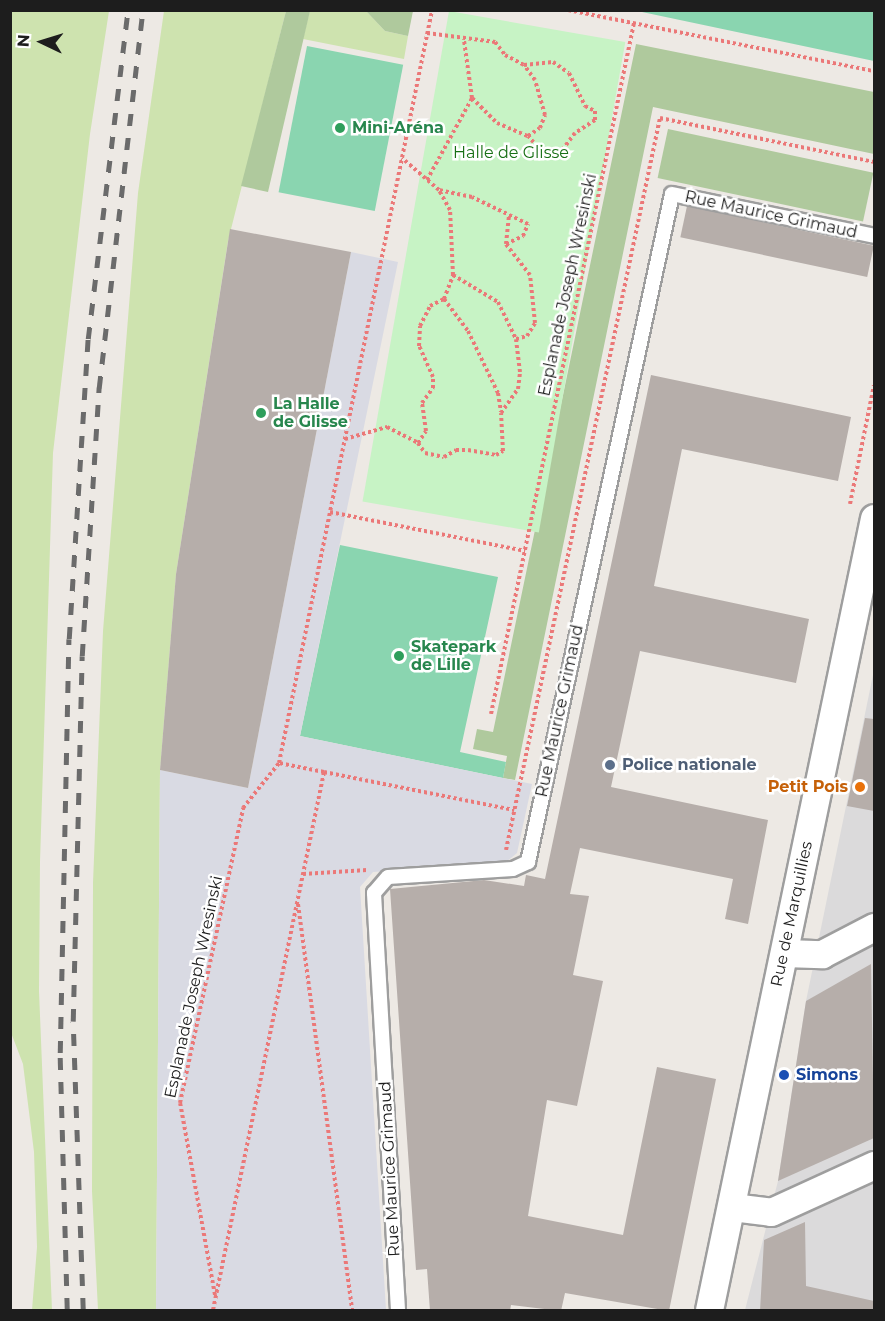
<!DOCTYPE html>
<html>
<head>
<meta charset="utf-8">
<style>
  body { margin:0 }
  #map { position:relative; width:885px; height:1321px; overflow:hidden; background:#ede9e4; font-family:Montserrat,sans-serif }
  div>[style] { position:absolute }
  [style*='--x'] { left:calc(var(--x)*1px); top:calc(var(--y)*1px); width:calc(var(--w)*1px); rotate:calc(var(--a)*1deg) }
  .residential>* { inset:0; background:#dbdadb }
  .grass>* { inset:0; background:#cee3af }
  .forest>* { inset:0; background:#afc99d; transform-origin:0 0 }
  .park>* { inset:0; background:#c7f3c5; transform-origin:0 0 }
  .pitch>* { inset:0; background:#8ad5b0; transform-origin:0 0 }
  .plaza>* { inset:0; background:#d9dae3 }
  .building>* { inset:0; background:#b6aeaa; transform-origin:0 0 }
  .path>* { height:4px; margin-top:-2px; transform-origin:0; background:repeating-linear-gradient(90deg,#eb7878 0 3px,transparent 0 6px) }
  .roads { filter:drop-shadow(2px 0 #9e9e9e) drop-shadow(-2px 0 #9e9e9e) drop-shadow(0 2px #9e9e9e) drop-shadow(0 -2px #9e9e9e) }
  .lane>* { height:14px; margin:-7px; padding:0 7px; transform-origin:7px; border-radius:7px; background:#fff }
  .street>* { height:27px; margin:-13.5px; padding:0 13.5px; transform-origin:13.5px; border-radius:13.5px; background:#fff }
  .rail>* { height:4.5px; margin-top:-2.25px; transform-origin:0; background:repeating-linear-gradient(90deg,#6b6b6b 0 12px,transparent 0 24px) }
  .dots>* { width:16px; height:16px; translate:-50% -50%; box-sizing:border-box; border:3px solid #fff; border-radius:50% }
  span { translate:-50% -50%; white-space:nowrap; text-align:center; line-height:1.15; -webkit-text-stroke:5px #fff; paint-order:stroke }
  .leisure-label { font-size:16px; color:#27864d; font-weight:700 }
  .left { translate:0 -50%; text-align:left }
  .park-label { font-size:16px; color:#197016 }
  .street-label { font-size:16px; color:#1d1d1d }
  .service-label { font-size:16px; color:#4e5e75; font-weight:700 }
  .food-label { font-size:16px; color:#c56008; font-weight:700 }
  .right { translate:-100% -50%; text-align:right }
  .transit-label { font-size:16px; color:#164399; font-weight:700 }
  .frame { position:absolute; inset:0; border:12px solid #1d1d1d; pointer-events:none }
  .north { position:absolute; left:12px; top:12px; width:60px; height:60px; -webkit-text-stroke:4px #fff; paint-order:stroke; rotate:274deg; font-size:16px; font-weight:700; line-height:24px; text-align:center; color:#1d1d1d }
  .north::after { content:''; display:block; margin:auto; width:21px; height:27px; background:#1d1d1d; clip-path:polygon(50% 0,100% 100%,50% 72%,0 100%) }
</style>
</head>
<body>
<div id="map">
  <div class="residential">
    <i style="clip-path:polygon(874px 670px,874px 1310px,745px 1310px,778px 1181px,806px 1001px)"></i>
  </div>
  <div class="grass">
    <i style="clip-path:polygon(310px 10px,366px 11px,385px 31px,408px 36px,404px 59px,303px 39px)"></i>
    <i style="clip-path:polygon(10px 11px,109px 11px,90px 134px,53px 453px,40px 862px,39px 991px,52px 1310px,32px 1310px,37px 1247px,34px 1152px,23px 1064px,10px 1030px)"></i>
    <i style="clip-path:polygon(164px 11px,286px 11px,228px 241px,176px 574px,160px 770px,156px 1310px,98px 1310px,92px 1191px,93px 883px,103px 631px,138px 193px)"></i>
  </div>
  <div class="forest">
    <i style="clip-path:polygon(286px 11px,310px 11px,268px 192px,241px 186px)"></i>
    <i style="clip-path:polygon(366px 11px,413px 11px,408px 36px,385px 31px)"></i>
    <i style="clip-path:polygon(636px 44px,874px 92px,874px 154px,653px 107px,515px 780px,503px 778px,507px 756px,473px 749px,477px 729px,493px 732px)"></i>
    <i style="left:668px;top:129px;width:210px;height:50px;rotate:12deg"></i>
  </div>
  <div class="park">
    <i style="left:449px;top:11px;width:179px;height:498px;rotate:10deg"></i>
  </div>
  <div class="pitch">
    <i style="clip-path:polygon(637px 11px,874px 11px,874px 61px,642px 12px)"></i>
    <i style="left:307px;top:46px;width:98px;height:149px;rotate:11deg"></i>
    <i style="clip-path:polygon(340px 545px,498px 577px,460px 752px,506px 762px,503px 778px,300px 736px)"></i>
  </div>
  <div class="plaza">
    <i style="clip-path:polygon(351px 252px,398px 262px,300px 736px,532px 784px,517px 853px,505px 863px,373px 872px,360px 887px,386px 1310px,156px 1310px,160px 770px,248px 788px)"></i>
  </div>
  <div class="building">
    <i style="left:687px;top:206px;width:191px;height:32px;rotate:12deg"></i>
    <i style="clip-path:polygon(230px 229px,351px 252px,248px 788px,160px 770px,176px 574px)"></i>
    <i style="clip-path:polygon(651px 375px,851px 417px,838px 481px,682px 449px,654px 586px,809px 619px,796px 683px,640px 651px,611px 787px,768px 820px,748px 924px,725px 919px,733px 879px,580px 848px,570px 894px,589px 896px,573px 975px,603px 981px,577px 1106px,547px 1100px,528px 1216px,623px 1235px,657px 1067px,716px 1079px,669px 1311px,565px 1293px,561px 1311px,511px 1305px,510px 1311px,430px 1311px,427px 1269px,416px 1270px,390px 889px,484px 880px,524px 886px,526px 875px,545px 879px)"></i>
    <i style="clip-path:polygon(865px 718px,874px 719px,874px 811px,847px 806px)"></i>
    <i style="clip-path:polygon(871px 964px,874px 1138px,778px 1181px,806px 1001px)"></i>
    <i style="clip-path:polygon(805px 1222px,806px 1286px,874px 1301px,874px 1311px,760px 1311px,764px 1240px)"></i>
  </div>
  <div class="path">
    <i style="--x:568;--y:10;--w:312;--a:11.3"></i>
    <i style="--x:427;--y:33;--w:69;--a:7.5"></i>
    <i style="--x:495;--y:42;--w:16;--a:52"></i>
    <i style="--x:505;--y:55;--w:21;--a:28"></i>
    <i style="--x:524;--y:65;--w:29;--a:-6"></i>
    <i style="--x:553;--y:62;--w:19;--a:35"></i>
    <i style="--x:569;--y:73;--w:37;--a:64"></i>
    <i style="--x:585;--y:106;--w:11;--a:27"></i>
    <i style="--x:595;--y:111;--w:9;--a:90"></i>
    <i style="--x:595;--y:120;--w:24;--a:147"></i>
    <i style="--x:575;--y:133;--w:30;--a:127"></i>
    <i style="--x:557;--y:157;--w:12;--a:-175"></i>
    <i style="--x:545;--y:156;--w:26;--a:-130"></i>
    <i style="--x:528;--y:136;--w:14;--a:-34"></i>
    <i style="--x:540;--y:128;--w:14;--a:-69"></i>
    <i style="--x:545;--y:115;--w:36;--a:-106"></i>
    <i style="--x:535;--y:80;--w:19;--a:-126"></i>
    <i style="--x:472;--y:98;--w:35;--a:45"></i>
    <i style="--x:497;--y:123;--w:34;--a:23"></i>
    <i style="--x:427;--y:180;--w:94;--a:-61.2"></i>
    <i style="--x:472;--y:98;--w:59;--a:-97.9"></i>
    <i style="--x:506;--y:244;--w:28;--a:-84"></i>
    <i style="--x:453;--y:275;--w:52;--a:31"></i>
    <i style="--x:498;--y:302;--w:41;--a:64.1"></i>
    <i style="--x:444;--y:299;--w:40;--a:53"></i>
    <i style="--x:468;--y:331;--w:69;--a:64.2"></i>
    <i style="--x:498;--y:393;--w:19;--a:81"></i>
    <i style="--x:345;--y:439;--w:44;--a:-15.9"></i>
    <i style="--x:387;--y:427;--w:35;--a:27"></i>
    <i style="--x:418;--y:443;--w:12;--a:55"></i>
    <i style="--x:425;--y:453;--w:19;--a:12"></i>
    <i style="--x:444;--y:457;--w:14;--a:-30"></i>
    <i style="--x:456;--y:450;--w:12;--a:0"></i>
    <i style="--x:468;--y:450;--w:28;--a:10"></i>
    <i style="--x:496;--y:455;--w:8;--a:-30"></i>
    <i style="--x:503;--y:451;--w:38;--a:-93"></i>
    <i style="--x:501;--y:413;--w:29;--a:-55"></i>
    <i style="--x:518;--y:389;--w:17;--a:-83"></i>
    <i style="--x:520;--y:372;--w:33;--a:-97"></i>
    <i style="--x:516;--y:339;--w:11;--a:-15"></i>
    <i style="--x:527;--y:336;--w:15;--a:-58"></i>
    <i style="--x:535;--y:323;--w:48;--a:-95.9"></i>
    <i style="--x:530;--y:275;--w:39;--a:-128"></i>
    <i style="--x:506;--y:244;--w:19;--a:-25"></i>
    <i style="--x:523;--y:236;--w:13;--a:-67"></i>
    <i style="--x:528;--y:224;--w:62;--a:-154.3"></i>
    <i style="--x:472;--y:197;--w:34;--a:-168"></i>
    <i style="--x:439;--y:190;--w:49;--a:-139.1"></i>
    <i style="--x:418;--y:443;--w:14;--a:-56"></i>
    <i style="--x:426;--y:431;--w:28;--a:-98"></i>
    <i style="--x:422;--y:403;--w:19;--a:-54"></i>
    <i style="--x:433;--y:388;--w:11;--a:-90"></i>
    <i style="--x:433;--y:377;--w:34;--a:-114"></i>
    <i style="--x:419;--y:346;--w:20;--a:-87"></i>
    <i style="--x:420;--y:326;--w:22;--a:-63"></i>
    <i style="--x:430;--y:306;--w:16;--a:-27"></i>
    <i style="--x:444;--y:299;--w:26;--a:-69"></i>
    <i style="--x:453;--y:275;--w:65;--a:-92.6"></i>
    <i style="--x:450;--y:210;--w:23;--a:-119"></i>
    <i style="--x:850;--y:504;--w:121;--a:-78.6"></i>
    <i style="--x:330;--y:512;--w:199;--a:11.3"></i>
    <i style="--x:491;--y:714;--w:706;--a:-78.31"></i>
    <i style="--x:324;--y:772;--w:46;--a:-168.7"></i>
    <i style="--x:279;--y:763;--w:768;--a:-78.51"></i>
    <i style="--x:506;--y:850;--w:748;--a:-78.12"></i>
    <i style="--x:660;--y:118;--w:218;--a:11.6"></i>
    <i style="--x:303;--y:874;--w:64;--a:-3.6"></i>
    <i style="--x:298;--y:904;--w:410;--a:82.4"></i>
    <i style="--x:215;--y:1295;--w:195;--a:-100.3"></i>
    <i style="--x:180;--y:1103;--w:302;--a:-77.9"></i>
    <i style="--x:243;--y:808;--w:58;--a:-51.3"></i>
    <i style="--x:213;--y:1310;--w:549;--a:-78.34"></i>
    <i style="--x:324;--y:772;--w:194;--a:11.3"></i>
  </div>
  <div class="roads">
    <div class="lane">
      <i style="--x:398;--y:1310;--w:418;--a:-93.3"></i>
      <i style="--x:374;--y:893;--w:21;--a:-49"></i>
      <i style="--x:388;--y:877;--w:125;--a:-3.7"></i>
      <i style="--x:513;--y:869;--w:17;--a:-25"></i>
      <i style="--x:528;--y:862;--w:683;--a:-77.83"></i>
      <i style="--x:672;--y:194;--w:206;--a:11.7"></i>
    </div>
    <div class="street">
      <i style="--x:784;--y:953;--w:38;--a:2"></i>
      <i style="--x:822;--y:954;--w:59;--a:-27.4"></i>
      <i style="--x:732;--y:1207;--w:39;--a:7"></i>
      <i style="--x:771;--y:1212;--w:113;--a:-24.5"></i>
      <i style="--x:709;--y:1310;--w:809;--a:-78.23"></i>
    </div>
  </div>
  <div class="rail">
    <i style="--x:67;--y:1310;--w:257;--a:-91.6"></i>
    <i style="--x:60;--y:1053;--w:414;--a:-88.8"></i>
    <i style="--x:69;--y:639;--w:301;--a:-86.4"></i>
    <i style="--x:88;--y:339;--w:331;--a:-83.1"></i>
    <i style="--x:83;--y:1310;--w:289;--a:-92"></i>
    <i style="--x:73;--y:1021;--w:365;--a:-88.6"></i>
    <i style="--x:82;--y:656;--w:269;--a:-86.4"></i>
    <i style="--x:99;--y:388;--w:381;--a:-83.4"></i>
  </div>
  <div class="dots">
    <i style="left:340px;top:128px;background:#2e9e5b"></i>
    <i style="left:261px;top:413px;background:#2e9e5b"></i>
    <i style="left:399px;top:656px;background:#2e9e5b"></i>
    <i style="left:610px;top:765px;background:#5c6f8a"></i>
    <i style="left:860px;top:787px;background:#e8710a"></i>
    <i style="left:784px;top:1075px;background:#1a4fb4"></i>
  </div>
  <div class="leisure-label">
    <span class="left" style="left:352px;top:128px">Mini-Aréna</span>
    <span class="left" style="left:273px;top:413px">La Halle<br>de Glisse</span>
    <span class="left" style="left:411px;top:656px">Skatepark<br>de Lille</span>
  </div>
  <div class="park-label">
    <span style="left:511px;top:153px">Halle de Glisse</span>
  </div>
  <div class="street-label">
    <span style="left:771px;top:215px;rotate:12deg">Rue Maurice Grimaud</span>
    <span style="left:568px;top:285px;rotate:-78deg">Esplanade Joseph Wresinski</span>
    <span style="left:560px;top:711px;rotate:-78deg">Rue Maurice Grimaud</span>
    <span style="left:792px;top:914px;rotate:-78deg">Rue de Marquillies</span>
    <span style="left:194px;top:987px;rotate:-78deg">Esplanade Joseph Wresinski</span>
    <span style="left:390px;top:1169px;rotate:-93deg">Rue Maurice Grimaud</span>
  </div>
  <div class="service-label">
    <span class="left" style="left:622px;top:765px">Police nationale</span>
  </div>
  <div class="food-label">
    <span class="right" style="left:848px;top:787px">Petit Pois</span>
  </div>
  <div class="transit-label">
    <span class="left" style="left:796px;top:1075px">Simons</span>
  </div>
  <div class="frame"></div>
  <div class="north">N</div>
</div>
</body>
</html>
